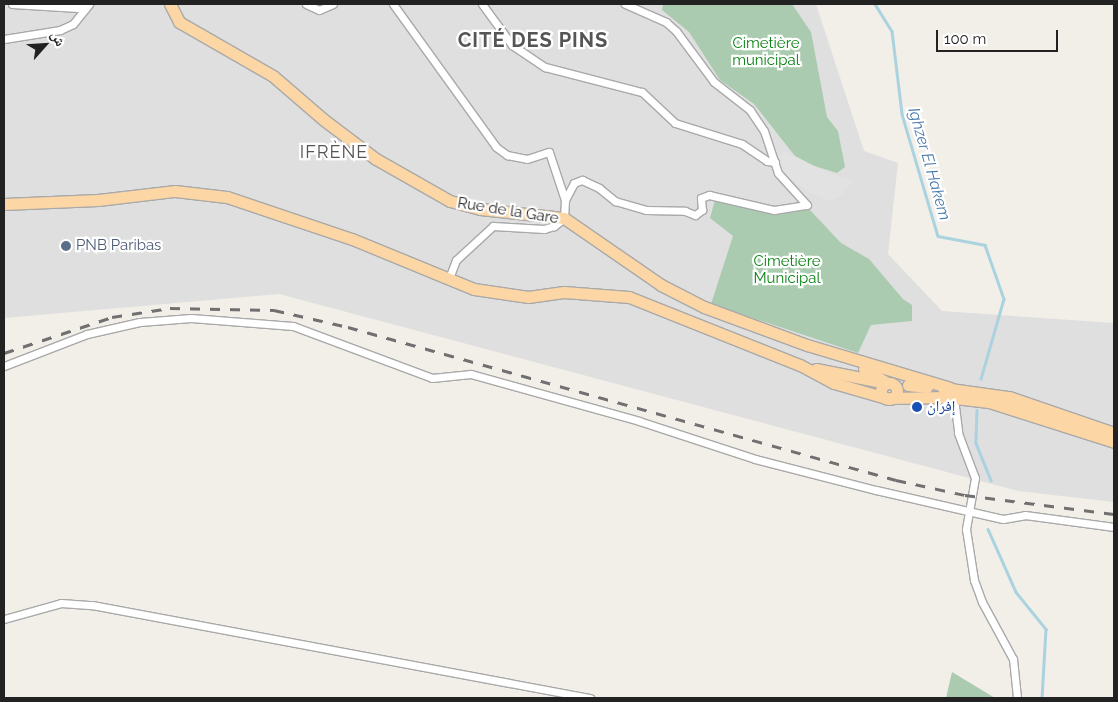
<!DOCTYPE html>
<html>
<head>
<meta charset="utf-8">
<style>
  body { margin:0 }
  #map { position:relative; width:1118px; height:702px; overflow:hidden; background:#f2efe9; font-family:Raleway,"Noto Naskh Arabic",sans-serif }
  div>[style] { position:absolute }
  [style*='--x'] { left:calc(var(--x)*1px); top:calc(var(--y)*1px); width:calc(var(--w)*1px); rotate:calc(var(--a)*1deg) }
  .residential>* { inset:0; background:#e0dfdf }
  .cemetery>* { inset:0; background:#aacbaf }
  .parking>* { inset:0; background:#e2e2e2 }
  .stream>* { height:2.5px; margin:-1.25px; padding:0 1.25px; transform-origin:1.25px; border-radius:1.25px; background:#aad3df }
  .roads { filter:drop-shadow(1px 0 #a9a9a9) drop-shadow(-1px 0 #a9a9a9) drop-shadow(0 1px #a9a9a9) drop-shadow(0 -1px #a9a9a9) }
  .minor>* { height:7px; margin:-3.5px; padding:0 3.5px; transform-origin:3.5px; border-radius:3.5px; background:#fff }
  .primary>* { height:11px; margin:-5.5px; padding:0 5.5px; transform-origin:5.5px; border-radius:5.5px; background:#fcd6a4 }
  .primary>.ring { margin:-5.5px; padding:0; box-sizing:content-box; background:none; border:11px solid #fcd6a4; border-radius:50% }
  .rail>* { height:2.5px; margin-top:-1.25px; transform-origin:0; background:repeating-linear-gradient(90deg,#707070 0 10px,transparent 0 20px) }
  .dots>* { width:14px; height:14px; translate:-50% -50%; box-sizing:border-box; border:2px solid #fff; border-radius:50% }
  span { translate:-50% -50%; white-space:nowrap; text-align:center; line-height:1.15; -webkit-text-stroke:4.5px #fff; paint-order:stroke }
  .park-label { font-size:15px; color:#0c8416 }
  .street-label { font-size:15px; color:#222 }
  .service-label { font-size:15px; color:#4e5e75 }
  .left { translate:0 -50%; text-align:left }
  .transit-label { font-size:15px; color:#164399 }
  .water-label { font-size:16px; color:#4a7aab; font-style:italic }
  .quarter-label { font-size:18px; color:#555; letter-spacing:1px }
  .district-label { font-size:20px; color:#555; font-weight:700; letter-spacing:1px }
  .frame { position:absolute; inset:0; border:5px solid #222; pointer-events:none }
  .north { position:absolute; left:20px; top:20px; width:50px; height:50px; -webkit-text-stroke:4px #fff; paint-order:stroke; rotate:64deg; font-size:14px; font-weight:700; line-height:20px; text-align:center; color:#222 }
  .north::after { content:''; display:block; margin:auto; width:18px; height:22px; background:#222; clip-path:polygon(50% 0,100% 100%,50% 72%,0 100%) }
  .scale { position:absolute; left:936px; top:30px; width:122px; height:22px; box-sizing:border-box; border:2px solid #222; border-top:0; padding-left:6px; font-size:15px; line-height:18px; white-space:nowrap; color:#222; -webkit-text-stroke:4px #fff; paint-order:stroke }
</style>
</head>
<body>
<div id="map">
  <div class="residential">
    <i style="clip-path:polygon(4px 4px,816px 4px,864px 151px,898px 163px,888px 254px,942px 311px,1114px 323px,1114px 502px,1018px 491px,279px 294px,4px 318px)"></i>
  </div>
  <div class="cemetery">
    <i style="clip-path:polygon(663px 4px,792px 4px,811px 32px,827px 117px,838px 131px,845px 167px,837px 173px,811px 165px,795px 156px,754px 104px,720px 80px,689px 32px,662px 10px)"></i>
    <i style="clip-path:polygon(715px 200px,772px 212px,808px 208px,841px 243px,869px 259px,903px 299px,912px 305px,912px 321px,871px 325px,858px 353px,711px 304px,733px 236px,710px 218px)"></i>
    <i style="clip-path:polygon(952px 672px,995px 698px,946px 698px)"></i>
  </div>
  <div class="parking">
    <i style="clip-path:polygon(785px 151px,826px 172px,852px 181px,840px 197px,830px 201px,809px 192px,782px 172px,775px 162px)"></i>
  </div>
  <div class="stream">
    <i style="--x:875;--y:4;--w:32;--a:58"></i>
    <i style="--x:892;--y:31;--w:84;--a:83.1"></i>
    <i style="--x:902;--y:114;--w:127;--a:73.6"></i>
    <i style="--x:938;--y:236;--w:48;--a:10.8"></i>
    <i style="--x:985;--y:245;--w:57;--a:70.6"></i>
    <i style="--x:1004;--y:299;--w:83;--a:106"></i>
    <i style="--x:977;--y:410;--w:33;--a:92"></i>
    <i style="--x:976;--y:443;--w:40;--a:68"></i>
    <i style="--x:988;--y:529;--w:69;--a:66"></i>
    <i style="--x:1016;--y:592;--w:48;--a:51"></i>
    <i style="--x:1046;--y:629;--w:69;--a:93.3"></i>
  </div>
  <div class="roads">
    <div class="minor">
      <i style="--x:12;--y:4;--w:66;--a:3.5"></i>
      <i style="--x:78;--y:8;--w:10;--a:-17"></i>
      <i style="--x:306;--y:4;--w:14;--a:25"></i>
      <i style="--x:319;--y:10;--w:15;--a:-23"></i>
      <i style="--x:393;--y:4;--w:176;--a:54.2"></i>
      <i style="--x:496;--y:147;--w:14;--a:36"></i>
      <i style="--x:507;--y:155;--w:20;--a:11"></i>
      <i style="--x:527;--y:159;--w:23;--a:-18"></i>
      <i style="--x:549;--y:152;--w:51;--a:71.6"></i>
      <i style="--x:565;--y:200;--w:18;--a:93"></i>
      <i style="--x:564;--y:218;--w:13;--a:141"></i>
      <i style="--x:554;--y:226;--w:10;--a:163"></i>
      <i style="--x:544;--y:229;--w:51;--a:-176.6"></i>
      <i style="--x:493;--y:226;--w:50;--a:137.4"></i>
      <i style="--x:456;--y:260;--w:19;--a:111"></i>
      <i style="--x:482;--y:4;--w:51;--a:53.8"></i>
      <i style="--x:512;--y:45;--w:40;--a:34"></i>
      <i style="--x:545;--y:67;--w:100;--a:14.5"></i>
      <i style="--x:642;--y:92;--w:45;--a:43.2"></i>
      <i style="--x:675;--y:123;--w:70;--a:17.4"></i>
      <i style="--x:742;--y:144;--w:30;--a:34"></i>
      <i style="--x:767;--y:161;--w:8;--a:7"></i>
      <i style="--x:4;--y:39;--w:57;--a:-9.1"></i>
      <i style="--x:60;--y:30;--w:14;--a:-25"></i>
      <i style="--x:73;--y:24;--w:26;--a:-51"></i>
      <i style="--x:565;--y:200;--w:19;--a:-62"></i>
      <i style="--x:574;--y:183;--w:9;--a:-21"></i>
      <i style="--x:582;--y:180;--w:19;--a:25"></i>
      <i style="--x:599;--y:188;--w:21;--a:39"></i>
      <i style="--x:615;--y:201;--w:32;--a:16"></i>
      <i style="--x:646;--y:210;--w:39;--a:1"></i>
      <i style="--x:685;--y:211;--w:11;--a:22"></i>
      <i style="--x:695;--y:215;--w:9;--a:-36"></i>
      <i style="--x:702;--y:210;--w:12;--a:-95"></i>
      <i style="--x:701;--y:198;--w:9;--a:-21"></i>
      <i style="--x:709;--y:195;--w:67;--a:13"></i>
      <i style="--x:774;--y:210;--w:33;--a:-9"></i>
      <i style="--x:807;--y:205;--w:43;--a:-132.2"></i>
      <i style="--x:778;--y:173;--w:44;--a:-108.4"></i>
      <i style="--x:764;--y:131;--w:25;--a:-124"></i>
      <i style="--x:750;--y:110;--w:46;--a:-142.1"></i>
      <i style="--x:714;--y:82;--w:64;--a:-126.7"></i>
      <i style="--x:676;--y:31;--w:13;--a:-138"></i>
      <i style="--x:666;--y:22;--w:45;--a:-156.3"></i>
      <i style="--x:4;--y:366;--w:89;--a:-21.1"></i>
      <i style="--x:87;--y:334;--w:54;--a:-12.8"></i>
      <i style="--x:140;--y:322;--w:51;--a:-4.5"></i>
      <i style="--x:191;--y:318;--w:102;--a:4.5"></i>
      <i style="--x:293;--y:326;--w:148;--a:20.5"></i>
      <i style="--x:432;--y:378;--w:39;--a:-6"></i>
      <i style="--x:471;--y:374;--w:174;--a:15.6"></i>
      <i style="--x:639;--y:421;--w:122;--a:18.1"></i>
      <i style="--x:755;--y:459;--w:125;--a:14.4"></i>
      <i style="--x:876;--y:490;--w:130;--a:12.9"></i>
      <i style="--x:1003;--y:519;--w:22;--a:-10"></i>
      <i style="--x:1025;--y:515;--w:90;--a:7.7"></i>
      <i style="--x:954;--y:398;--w:35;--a:83"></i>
      <i style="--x:958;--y:433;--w:48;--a:69.3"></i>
      <i style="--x:975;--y:478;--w:52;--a:100"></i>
      <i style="--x:966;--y:529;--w:52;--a:81.1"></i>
      <i style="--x:974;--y:580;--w:23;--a:70"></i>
      <i style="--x:982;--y:602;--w:65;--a:61.5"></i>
      <i style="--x:1013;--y:659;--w:39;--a:84"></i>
      <i style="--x:4;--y:619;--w:59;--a:-15.7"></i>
      <i style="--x:61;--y:603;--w:31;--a:4"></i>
      <i style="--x:92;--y:605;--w:507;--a:10.58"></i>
    </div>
    <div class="primary">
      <i style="--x:170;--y:4;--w:20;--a:63"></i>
      <i style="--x:179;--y:22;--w:108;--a:29.9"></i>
      <i style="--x:273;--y:76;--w:67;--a:40.8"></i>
      <i style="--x:324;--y:120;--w:65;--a:36.9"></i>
      <i style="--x:376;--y:159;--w:85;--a:29.6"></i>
      <i style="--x:450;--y:201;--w:31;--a:15"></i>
      <i style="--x:480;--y:209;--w:84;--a:6.1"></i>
      <i style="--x:564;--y:218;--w:118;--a:34.6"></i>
      <i style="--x:661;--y:285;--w:48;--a:27.1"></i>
      <i style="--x:704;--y:307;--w:110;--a:20.3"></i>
      <i style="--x:807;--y:345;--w:149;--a:16.7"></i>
      <i style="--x:4;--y:204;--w:94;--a:-2.4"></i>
      <i style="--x:98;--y:200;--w:78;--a:-6.7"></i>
      <i style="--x:175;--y:191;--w:52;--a:6.6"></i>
      <i style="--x:227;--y:197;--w:132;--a:18.6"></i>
      <i style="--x:352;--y:239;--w:132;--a:22.3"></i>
      <i style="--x:474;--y:289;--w:55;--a:8.4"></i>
      <i style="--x:528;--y:297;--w:36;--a:-8"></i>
      <i style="--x:564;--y:292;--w:65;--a:4.4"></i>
      <i style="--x:629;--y:297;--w:184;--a:21.7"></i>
      <i style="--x:800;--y:365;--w:38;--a:28"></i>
      <i style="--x:834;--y:383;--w:54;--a:16.1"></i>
      <i style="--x:816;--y:369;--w:72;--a:11.2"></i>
      <i style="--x:864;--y:369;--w:27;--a:31"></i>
      <i class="ring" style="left:881px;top:383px;width:5px;height:5px"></i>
      <i style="--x:908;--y:385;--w:19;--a:6"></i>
      <i style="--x:943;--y:388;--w:67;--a:7.8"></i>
      <i style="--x:1009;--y:397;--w:111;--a:18.9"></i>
      <i style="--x:890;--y:398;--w:56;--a:-1"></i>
      <i style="--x:946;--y:397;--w:43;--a:6.6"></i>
      <i style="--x:989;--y:402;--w:131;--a:17.7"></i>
    </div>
  </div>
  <div class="rail">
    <i style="--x:4;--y:353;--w:114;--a:-18.4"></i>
    <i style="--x:112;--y:317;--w:59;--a:-8.8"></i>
    <i style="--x:170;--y:308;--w:104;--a:1.1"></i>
    <i style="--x:274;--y:310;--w:76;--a:12.9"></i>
    <i style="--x:348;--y:327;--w:569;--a:15.6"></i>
    <i style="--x:896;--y:480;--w:71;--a:12.3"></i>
    <i style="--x:965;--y:495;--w:150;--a:7.3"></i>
  </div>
  <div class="dots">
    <i style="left:66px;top:246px;background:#5c6f8a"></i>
    <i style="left:917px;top:407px;background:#1a4fb4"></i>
  </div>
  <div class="park-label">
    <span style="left:766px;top:52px">Cimetière<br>municipal</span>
    <span style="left:787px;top:270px">Cimetière<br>Municipal</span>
  </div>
  <div class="street-label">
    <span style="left:508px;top:211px;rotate:9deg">Rue de la Gare</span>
  </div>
  <div class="service-label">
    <span class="left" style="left:76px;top:246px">PNB Paribas</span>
  </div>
  <div class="transit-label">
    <span class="left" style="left:927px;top:407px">إفران</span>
  </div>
  <div class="water-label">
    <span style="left:929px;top:164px;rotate:74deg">Ighzer El Hakem</span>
  </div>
  <div class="quarter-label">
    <span style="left:334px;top:152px">IFRÈNE</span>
  </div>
  <div class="district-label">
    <span style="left:533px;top:40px">CITÉ DES PINS</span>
  </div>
  <div class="frame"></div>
  <div class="north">ش</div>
  <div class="scale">100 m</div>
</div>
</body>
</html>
